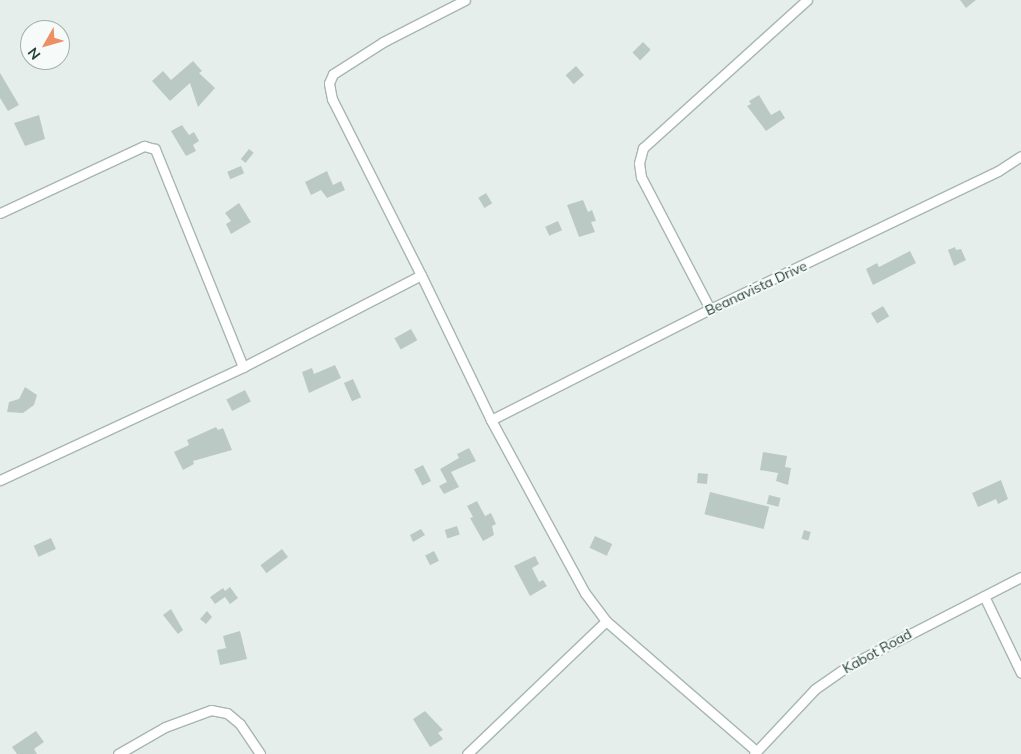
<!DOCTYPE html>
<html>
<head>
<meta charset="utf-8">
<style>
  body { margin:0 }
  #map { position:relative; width:1021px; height:754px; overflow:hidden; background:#e5eeeb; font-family:Mulish,sans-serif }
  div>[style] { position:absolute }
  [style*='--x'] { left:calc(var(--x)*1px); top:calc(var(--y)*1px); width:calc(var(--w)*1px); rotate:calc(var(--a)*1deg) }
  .building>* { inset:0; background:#bbc9c4; transform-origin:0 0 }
  .roads { filter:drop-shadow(1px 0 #a8b6b2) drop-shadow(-1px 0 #a8b6b2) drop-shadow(0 1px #a8b6b2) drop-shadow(0 -1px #a8b6b2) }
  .minor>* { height:9px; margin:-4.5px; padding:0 4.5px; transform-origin:4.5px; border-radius:4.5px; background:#fff }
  span { translate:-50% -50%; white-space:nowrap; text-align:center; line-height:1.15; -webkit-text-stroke:4px #f6faf8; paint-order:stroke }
  .street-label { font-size:14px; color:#25403a }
  .north { position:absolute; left:20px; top:20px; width:50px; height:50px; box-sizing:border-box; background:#f6faf8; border:1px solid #a2b0ac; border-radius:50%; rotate:232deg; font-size:14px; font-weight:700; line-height:20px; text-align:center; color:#25403a }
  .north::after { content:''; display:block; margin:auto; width:18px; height:22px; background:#ed8f65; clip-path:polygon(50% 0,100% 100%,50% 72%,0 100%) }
</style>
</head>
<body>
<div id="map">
  <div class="building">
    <i style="clip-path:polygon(960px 0,976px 0,966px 8px)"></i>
    <i style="left:643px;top:42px;width:11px;height:15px;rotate:45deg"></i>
    <i style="clip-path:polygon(193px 61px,202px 71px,199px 73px,215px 88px,198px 107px,190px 83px,170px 101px,152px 81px,163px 71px,171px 80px)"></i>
    <i style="left:576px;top:66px;width:12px;height:14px;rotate:48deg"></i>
    <i style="clip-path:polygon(0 73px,19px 105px,8px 111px,0 98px)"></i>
    <i style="clip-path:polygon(759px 95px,771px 115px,780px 110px,785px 118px,766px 131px,747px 106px,751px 104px,749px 101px)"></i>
    <i style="clip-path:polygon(39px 115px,45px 139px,25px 146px,14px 123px)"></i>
    <i style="clip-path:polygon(182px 125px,189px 135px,194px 132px,199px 141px,193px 145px,196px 151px,186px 156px,171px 131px)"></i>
    <i style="left:249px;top:149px;width:6px;height:13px;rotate:39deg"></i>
    <i style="left:241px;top:166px;width:8px;height:15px;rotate:67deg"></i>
    <i style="clip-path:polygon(327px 171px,333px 185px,341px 181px,345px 190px,327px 198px,321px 190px,311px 195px,305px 182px)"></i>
    <i style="left:486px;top:193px;width:12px;height:9px;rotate:59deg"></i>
    <i style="clip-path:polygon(583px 200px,588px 212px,592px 210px,596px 221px,591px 222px,595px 232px,579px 237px,567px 205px)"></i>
    <i style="clip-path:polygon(239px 203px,251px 222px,231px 234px,226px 224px,231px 221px,225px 213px)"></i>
    <i style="left:558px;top:221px;width:10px;height:14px;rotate:66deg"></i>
    <i style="clip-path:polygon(955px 247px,956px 250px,961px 249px,966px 260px,954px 266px,948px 250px)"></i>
    <i style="clip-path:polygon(910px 251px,916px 263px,873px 285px,866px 269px,877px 263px,879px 267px)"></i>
    <i style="left:883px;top:306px;width:12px;height:14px;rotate:59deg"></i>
    <i style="left:411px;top:329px;width:13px;height:19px;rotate:61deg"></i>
    <i style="clip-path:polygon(335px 365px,341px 378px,309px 393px,302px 372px,312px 368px,314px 374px)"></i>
    <i style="left:353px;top:379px;width:20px;height:10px;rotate:66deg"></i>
    <i style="clip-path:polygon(25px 387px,37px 395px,34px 405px,23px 413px,7px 412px,9px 402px,19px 399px)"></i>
    <i style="left:245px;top:390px;width:13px;height:21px;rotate:63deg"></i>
    <i style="clip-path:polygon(216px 427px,218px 430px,223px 428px,232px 450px,193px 461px,194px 464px,183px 470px,174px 452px,189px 445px,187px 440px)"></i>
    <i style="clip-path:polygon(469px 448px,476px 461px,451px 472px,459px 487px,444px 494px,439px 486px,447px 482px,440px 469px,459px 458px,457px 454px)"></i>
    <i style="clip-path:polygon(763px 452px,787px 456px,785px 467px,791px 468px,788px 485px,776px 481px,778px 473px,760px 470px)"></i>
    <i style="left:423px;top:465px;width:18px;height:10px;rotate:63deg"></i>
    <i style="left:698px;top:473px;width:10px;height:10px;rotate:6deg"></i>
    <i style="clip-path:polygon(1001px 480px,1008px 499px,998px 504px,996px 499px,978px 507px,972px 493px)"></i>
    <i style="left:710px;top:492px;width:61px;height:23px;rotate:14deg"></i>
    <i style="left:769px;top:495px;width:12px;height:9px;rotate:14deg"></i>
    <i style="clip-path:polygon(477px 501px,485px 516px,491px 513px,496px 524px,492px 526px,494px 535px,483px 541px,470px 518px,473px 517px,467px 506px)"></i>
    <i style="left:457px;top:526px;width:9px;height:13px;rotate:72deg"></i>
    <i style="clip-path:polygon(421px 529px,425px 535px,413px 542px,410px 535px)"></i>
    <i style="left:804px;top:530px;width:7px;height:9px;rotate:16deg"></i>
    <i style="left:595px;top:536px;width:19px;height:13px;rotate:25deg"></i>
    <i style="left:51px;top:538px;width:12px;height:19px;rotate:66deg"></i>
    <i style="left:282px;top:549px;width:10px;height:27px;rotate:53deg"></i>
    <i style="left:434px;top:551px;width:11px;height:10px;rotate:63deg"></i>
    <i style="clip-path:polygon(535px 556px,539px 564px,532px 568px,539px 582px,543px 580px,547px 586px,530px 596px,514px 566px)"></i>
    <i style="clip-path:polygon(230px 587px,238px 598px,230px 604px,225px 597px,215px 604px,210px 597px,223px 588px,225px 591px)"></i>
    <i style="clip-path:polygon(171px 609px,183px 630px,178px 634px,163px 615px)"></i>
    <i style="clip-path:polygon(207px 611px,212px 617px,206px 624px,200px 619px)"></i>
    <i style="clip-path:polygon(240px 631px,247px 659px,220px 665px,217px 650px,226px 648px,223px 636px)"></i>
    <i style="clip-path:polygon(425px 711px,443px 730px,438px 733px,443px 739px,430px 747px,413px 719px)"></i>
    <i style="clip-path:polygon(36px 731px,44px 742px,34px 749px,37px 754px,17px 754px,12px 747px)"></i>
  </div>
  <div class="roads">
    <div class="minor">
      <i style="--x:0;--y:213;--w:159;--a:-25"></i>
      <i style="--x:144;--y:146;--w:11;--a:15"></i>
      <i style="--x:155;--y:149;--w:235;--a:68"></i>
      <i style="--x:421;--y:275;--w:197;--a:-116.8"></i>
      <i style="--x:332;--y:99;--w:16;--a:-101"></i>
      <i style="--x:329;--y:83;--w:10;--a:-66"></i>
      <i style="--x:333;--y:74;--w:59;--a:-32.6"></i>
      <i style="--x:383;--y:42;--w:92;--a:-27.1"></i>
      <i style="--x:710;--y:309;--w:149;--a:-117.6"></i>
      <i style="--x:641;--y:177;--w:14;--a:-98"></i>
      <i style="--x:639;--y:163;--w:16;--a:-75"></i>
      <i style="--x:643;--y:148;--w:221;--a:-42.1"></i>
      <i style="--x:491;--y:420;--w:246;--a:-26.9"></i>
      <i style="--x:710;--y:309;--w:319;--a:-25.6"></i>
      <i style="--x:998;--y:171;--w:27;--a:-33"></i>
      <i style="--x:0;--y:480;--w:268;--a:-24.9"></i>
      <i style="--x:243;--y:367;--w:200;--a:-27.3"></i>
      <i style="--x:421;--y:275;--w:161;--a:64.2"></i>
      <i style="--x:491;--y:420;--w:197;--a:61.5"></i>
      <i style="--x:585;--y:593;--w:35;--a:53"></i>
      <i style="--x:606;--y:621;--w:198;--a:40.9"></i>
      <i style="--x:984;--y:596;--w:85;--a:64.3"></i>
      <i style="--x:118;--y:754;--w:54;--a:-29.9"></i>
      <i style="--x:165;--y:727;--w:49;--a:-20.3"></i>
      <i style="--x:211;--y:710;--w:16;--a:11"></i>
      <i style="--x:227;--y:713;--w:17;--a:40"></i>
      <i style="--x:240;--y:724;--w:36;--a:56"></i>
      <i style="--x:467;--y:754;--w:192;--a:-43.7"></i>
      <i style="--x:754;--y:754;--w:89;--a:-46.8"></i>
      <i style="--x:815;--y:689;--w:40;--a:-34.9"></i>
      <i style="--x:848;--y:666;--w:195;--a:-27.2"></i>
    </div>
  </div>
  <div class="street-label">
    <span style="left:756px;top:288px;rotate:-25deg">Beanavista Drive</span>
    <span style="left:877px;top:651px;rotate:-29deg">Kabot Road</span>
  </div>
  <div class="north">N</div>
</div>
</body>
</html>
